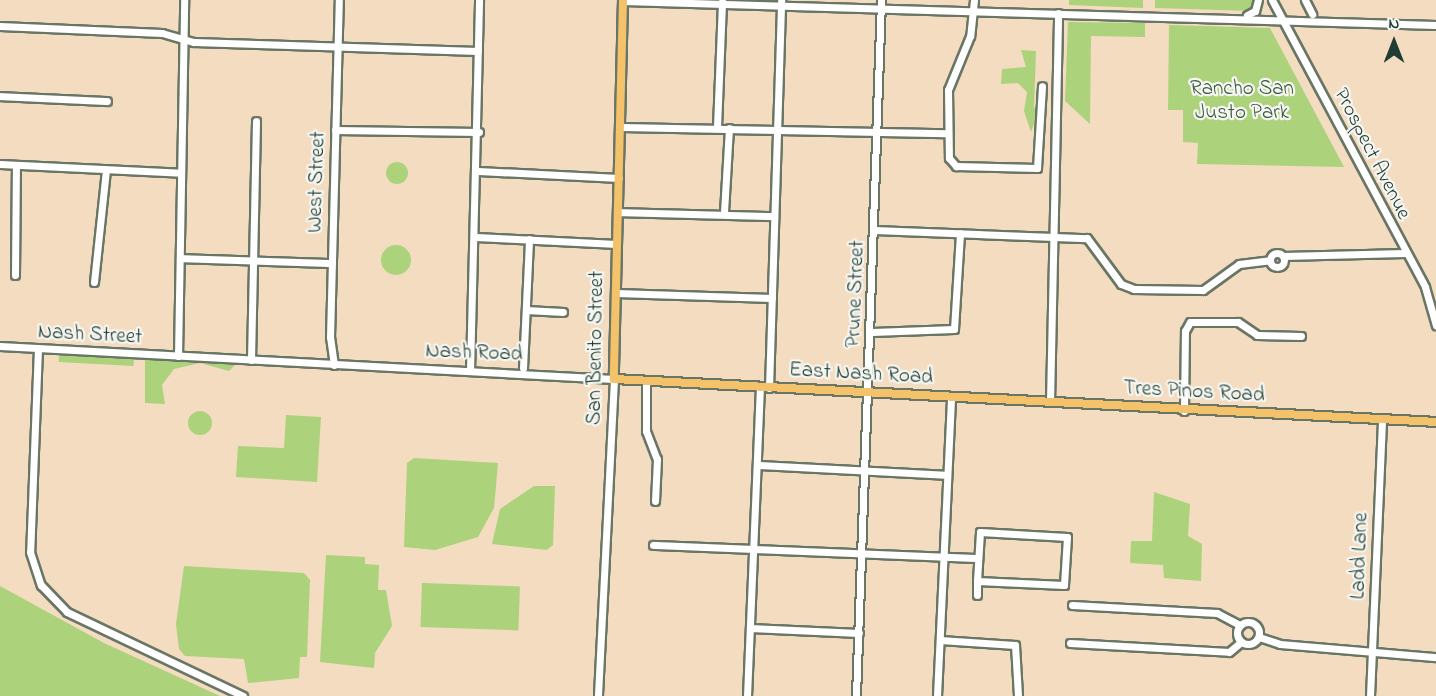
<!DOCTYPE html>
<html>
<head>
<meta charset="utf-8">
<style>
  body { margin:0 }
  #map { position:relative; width:1436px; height:696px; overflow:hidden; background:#f3dcc0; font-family:"Indie Flower",sans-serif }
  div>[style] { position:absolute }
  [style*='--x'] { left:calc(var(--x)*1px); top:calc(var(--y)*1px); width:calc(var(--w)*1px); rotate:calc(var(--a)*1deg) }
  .green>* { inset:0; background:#acd27c; transform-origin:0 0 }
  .round { border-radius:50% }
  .roads { filter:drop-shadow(2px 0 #697565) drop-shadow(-2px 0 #697565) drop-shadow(0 2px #697565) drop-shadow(0 -2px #697565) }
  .minor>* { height:7px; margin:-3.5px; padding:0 3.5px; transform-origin:3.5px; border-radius:3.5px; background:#fff }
  .minor>.ring { margin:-3.5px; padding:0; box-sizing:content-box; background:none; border:7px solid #fff; border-radius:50% }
  .major>* { height:8px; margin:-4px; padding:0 4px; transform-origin:4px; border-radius:4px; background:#f3c26a }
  span { translate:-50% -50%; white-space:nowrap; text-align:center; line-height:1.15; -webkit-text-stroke:4.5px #f6f6f2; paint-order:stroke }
  .park-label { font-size:21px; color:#3b5b42 }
  .street-label { font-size:21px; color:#1f3d34 }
  .north { position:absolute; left:1364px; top:12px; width:60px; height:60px; -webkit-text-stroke:4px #f6f6f2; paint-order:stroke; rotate:0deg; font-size:16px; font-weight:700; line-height:24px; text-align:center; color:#1f3d34 }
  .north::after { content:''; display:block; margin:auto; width:21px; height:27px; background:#1f3d34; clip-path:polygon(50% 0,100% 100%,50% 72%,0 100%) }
</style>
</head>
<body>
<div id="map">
  <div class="green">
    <i style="clip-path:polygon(1069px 0,1143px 0,1143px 8px,1069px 5px)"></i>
    <i style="clip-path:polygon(1155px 0,1255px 0,1257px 4px,1251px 11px,1155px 8px)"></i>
    <i style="clip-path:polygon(1068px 22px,1145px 23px,1145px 37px,1091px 36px,1090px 124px,1065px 101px)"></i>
    <i style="clip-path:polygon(1169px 25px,1270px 28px,1344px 167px,1197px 164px,1198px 143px,1183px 142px,1183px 110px,1168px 110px)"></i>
    <i style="clip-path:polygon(1021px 50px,1036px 51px,1034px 108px,1039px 109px,1031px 132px,1024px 111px,1027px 92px,1018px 83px,1001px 84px,1002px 69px,1026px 67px)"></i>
    <i class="round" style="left:386px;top:162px;width:22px;height:22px"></i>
    <i class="round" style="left:381px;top:245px;width:30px;height:30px"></i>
    <i style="left:59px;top:355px;width:75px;height:7px;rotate:3deg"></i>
    <i style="clip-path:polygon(145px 359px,236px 364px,229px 371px,200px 363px,174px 369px,162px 385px,165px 404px,145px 403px)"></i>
    <i class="round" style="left:188px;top:411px;width:24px;height:24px"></i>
    <i style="clip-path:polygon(286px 415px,321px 417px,317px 482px,236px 477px,238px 446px,284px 448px)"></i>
    <i style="clip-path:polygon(414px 458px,498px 463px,494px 508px,478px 537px,435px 550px,404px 547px,407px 463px)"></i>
    <i style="clip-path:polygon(534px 486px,555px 486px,553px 545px,547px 550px,492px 544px,500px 509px)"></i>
    <i style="clip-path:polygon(1154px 492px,1190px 504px,1188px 536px,1202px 544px,1201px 581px,1164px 578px,1163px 565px,1130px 563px,1131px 541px,1152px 541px)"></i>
    <i style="clip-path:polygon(326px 555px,365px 557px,365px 564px,379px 565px,378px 590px,386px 590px,392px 626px,375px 653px,374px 668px,320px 662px)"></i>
    <i style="clip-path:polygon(184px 566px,304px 573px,310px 580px,307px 657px,300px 657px,299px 678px,248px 683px,244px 659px,185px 656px,179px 649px,176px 624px)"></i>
    <i style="left:422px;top:583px;width:98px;height:44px;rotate:2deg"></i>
    <i style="clip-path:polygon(0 586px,104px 643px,220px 696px,0 696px)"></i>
  </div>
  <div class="roads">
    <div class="minor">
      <i style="--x:974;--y:0;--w:36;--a:96"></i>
      <i style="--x:970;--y:36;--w:58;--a:112.2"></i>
      <i style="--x:948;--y:90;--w:68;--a:89.2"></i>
      <i style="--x:949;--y:158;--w:11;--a:49"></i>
      <i style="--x:956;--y:166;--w:81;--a:1.4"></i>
      <i style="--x:1037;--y:168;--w:82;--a:-86.5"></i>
      <i style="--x:1272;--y:0;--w:325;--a:61.9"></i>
      <i style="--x:1425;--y:287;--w:40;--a:74"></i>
      <i style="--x:1305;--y:0;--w:16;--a:63"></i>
      <i style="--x:623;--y:1;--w:813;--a:1.69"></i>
      <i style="--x:1247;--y:15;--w:9;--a:-27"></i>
      <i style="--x:1255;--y:11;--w:11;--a:-75"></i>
      <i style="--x:0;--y:26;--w:162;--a:2.5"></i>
      <i style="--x:162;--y:33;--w:33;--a:16"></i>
      <i style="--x:194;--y:42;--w:284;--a:1.8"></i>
      <i style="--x:0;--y:96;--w:107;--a:2.7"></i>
      <i style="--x:621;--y:127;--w:325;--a:1.1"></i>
      <i style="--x:717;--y:127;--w:126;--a:-87.7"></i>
      <i style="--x:335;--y:130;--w:144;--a:0.8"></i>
      <i style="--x:0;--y:164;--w:181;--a:2.8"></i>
      <i style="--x:478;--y:171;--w:141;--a:2.8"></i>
      <i style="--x:618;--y:212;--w:155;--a:1.5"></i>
      <i style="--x:724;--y:212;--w:84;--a:-86.6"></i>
      <i style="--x:874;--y:230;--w:213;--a:2.2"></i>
      <i style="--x:1087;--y:238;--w:57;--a:53.5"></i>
      <i style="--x:1121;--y:284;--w:14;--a:21"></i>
      <i style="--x:1134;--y:289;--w:69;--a:0.8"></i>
      <i style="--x:1203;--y:290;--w:44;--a:-35.8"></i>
      <i style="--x:1239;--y:264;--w:31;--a:-7"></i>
      <i style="--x:476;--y:237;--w:141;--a:2.8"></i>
      <i class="ring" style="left:1270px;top:253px;width:7px;height:7px"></i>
      <i style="--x:1283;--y:256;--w:122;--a:-1.4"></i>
      <i style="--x:180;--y:258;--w:152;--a:1.9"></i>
      <i style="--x:15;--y:275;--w:110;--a:-89.5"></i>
      <i style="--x:94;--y:282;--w:113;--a:-83.9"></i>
      <i style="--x:616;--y:293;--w:156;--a:1.8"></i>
      <i style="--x:526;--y:310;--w:37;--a:3"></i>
      <i style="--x:872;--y:332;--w:82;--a:-2.1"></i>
      <i style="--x:954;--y:329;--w:96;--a:-86.4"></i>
      <i style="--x:0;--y:346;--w:615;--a:3.08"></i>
      <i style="--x:614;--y:379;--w:317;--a:92.9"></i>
      <i style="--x:38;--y:348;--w:204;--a:92.2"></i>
      <i style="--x:30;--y:552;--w:35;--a:72"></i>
      <i style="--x:41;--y:585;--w:37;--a:46"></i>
      <i style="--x:67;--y:612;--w:195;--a:25.5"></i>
      <i style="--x:178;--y:356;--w:356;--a:-89"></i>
      <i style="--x:251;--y:360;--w:239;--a:-88.8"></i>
      <i style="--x:334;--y:365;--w:28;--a:-98"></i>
      <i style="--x:330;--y:337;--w:337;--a:-88.5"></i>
      <i style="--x:523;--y:368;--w:129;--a:-87.3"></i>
      <i style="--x:470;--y:371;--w:371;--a:-88.6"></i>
      <i style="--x:646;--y:381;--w:50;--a:90"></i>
      <i style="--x:646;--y:431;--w:30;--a:69"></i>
      <i style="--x:657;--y:459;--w:42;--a:92.7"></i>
      <i style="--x:769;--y:388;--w:388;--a:-88.2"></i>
      <i style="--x:1050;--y:402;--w:389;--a:-88.8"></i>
      <i style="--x:1184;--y:411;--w:80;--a:-89.3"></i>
      <i style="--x:1185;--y:331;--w:10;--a:-61"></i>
      <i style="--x:1190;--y:322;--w:48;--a:0"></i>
      <i style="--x:1238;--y:322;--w:23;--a:34"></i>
      <i style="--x:1257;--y:335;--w:44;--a:1.3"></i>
      <i style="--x:758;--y:465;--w:188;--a:3"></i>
      <i style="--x:653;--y:545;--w:325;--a:2.3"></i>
      <i style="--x:977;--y:595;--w:14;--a:-90"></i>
      <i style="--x:977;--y:581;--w:49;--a:-86.5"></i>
      <i style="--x:980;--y:532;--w:87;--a:3.3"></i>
      <i style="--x:1067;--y:537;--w:48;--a:93.6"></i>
      <i style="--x:1064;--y:585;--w:87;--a:-177.4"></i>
      <i style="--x:1072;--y:605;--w:145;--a:3.2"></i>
      <i style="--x:1217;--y:613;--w:26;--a:28"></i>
      <i class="ring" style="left:1237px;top:622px;width:15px;height:15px"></i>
      <i style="--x:750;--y:628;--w:109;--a:2.6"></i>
      <i style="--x:1259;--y:637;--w:22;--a:18"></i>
      <i style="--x:1280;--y:644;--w:157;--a:4.8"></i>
      <i style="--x:940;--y:640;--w:75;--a:3.8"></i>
      <i style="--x:1015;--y:645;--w:51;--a:86.6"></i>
      <i style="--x:1070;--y:643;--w:159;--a:3.2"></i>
      <i style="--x:1229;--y:652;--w:16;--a:-40"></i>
      <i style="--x:747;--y:696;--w:309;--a:-87.6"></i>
      <i style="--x:856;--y:696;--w:696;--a:-87.94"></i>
      <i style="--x:937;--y:696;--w:299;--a:-87.3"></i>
      <i style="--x:1370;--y:696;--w:278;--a:-87.5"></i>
    </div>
    <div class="major">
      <i style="--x:623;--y:0;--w:379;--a:91.4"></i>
      <i style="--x:614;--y:379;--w:823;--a:2.99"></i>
    </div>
  </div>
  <div class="park-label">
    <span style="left:1242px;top:101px">Rancho San<br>Justo Park</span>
  </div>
  <div class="street-label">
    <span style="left:1372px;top:154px;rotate:63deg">Prospect Avenue</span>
    <span style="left:317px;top:182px;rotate:-88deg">West Street</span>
    <span style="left:856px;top:294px;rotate:-88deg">Prune Street</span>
    <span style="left:90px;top:335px;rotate:3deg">Nash Street</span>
    <span style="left:596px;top:348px;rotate:-89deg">San Benito Street</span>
    <span style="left:474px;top:353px;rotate:2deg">Nash Road</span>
    <span style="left:861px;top:374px;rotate:3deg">East Nash Road</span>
    <span style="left:1194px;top:392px;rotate:3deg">Tres Pinos Road</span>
    <span style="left:1360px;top:556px;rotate:-88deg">Ladd Lane</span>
  </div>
  <div class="north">N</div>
</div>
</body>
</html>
